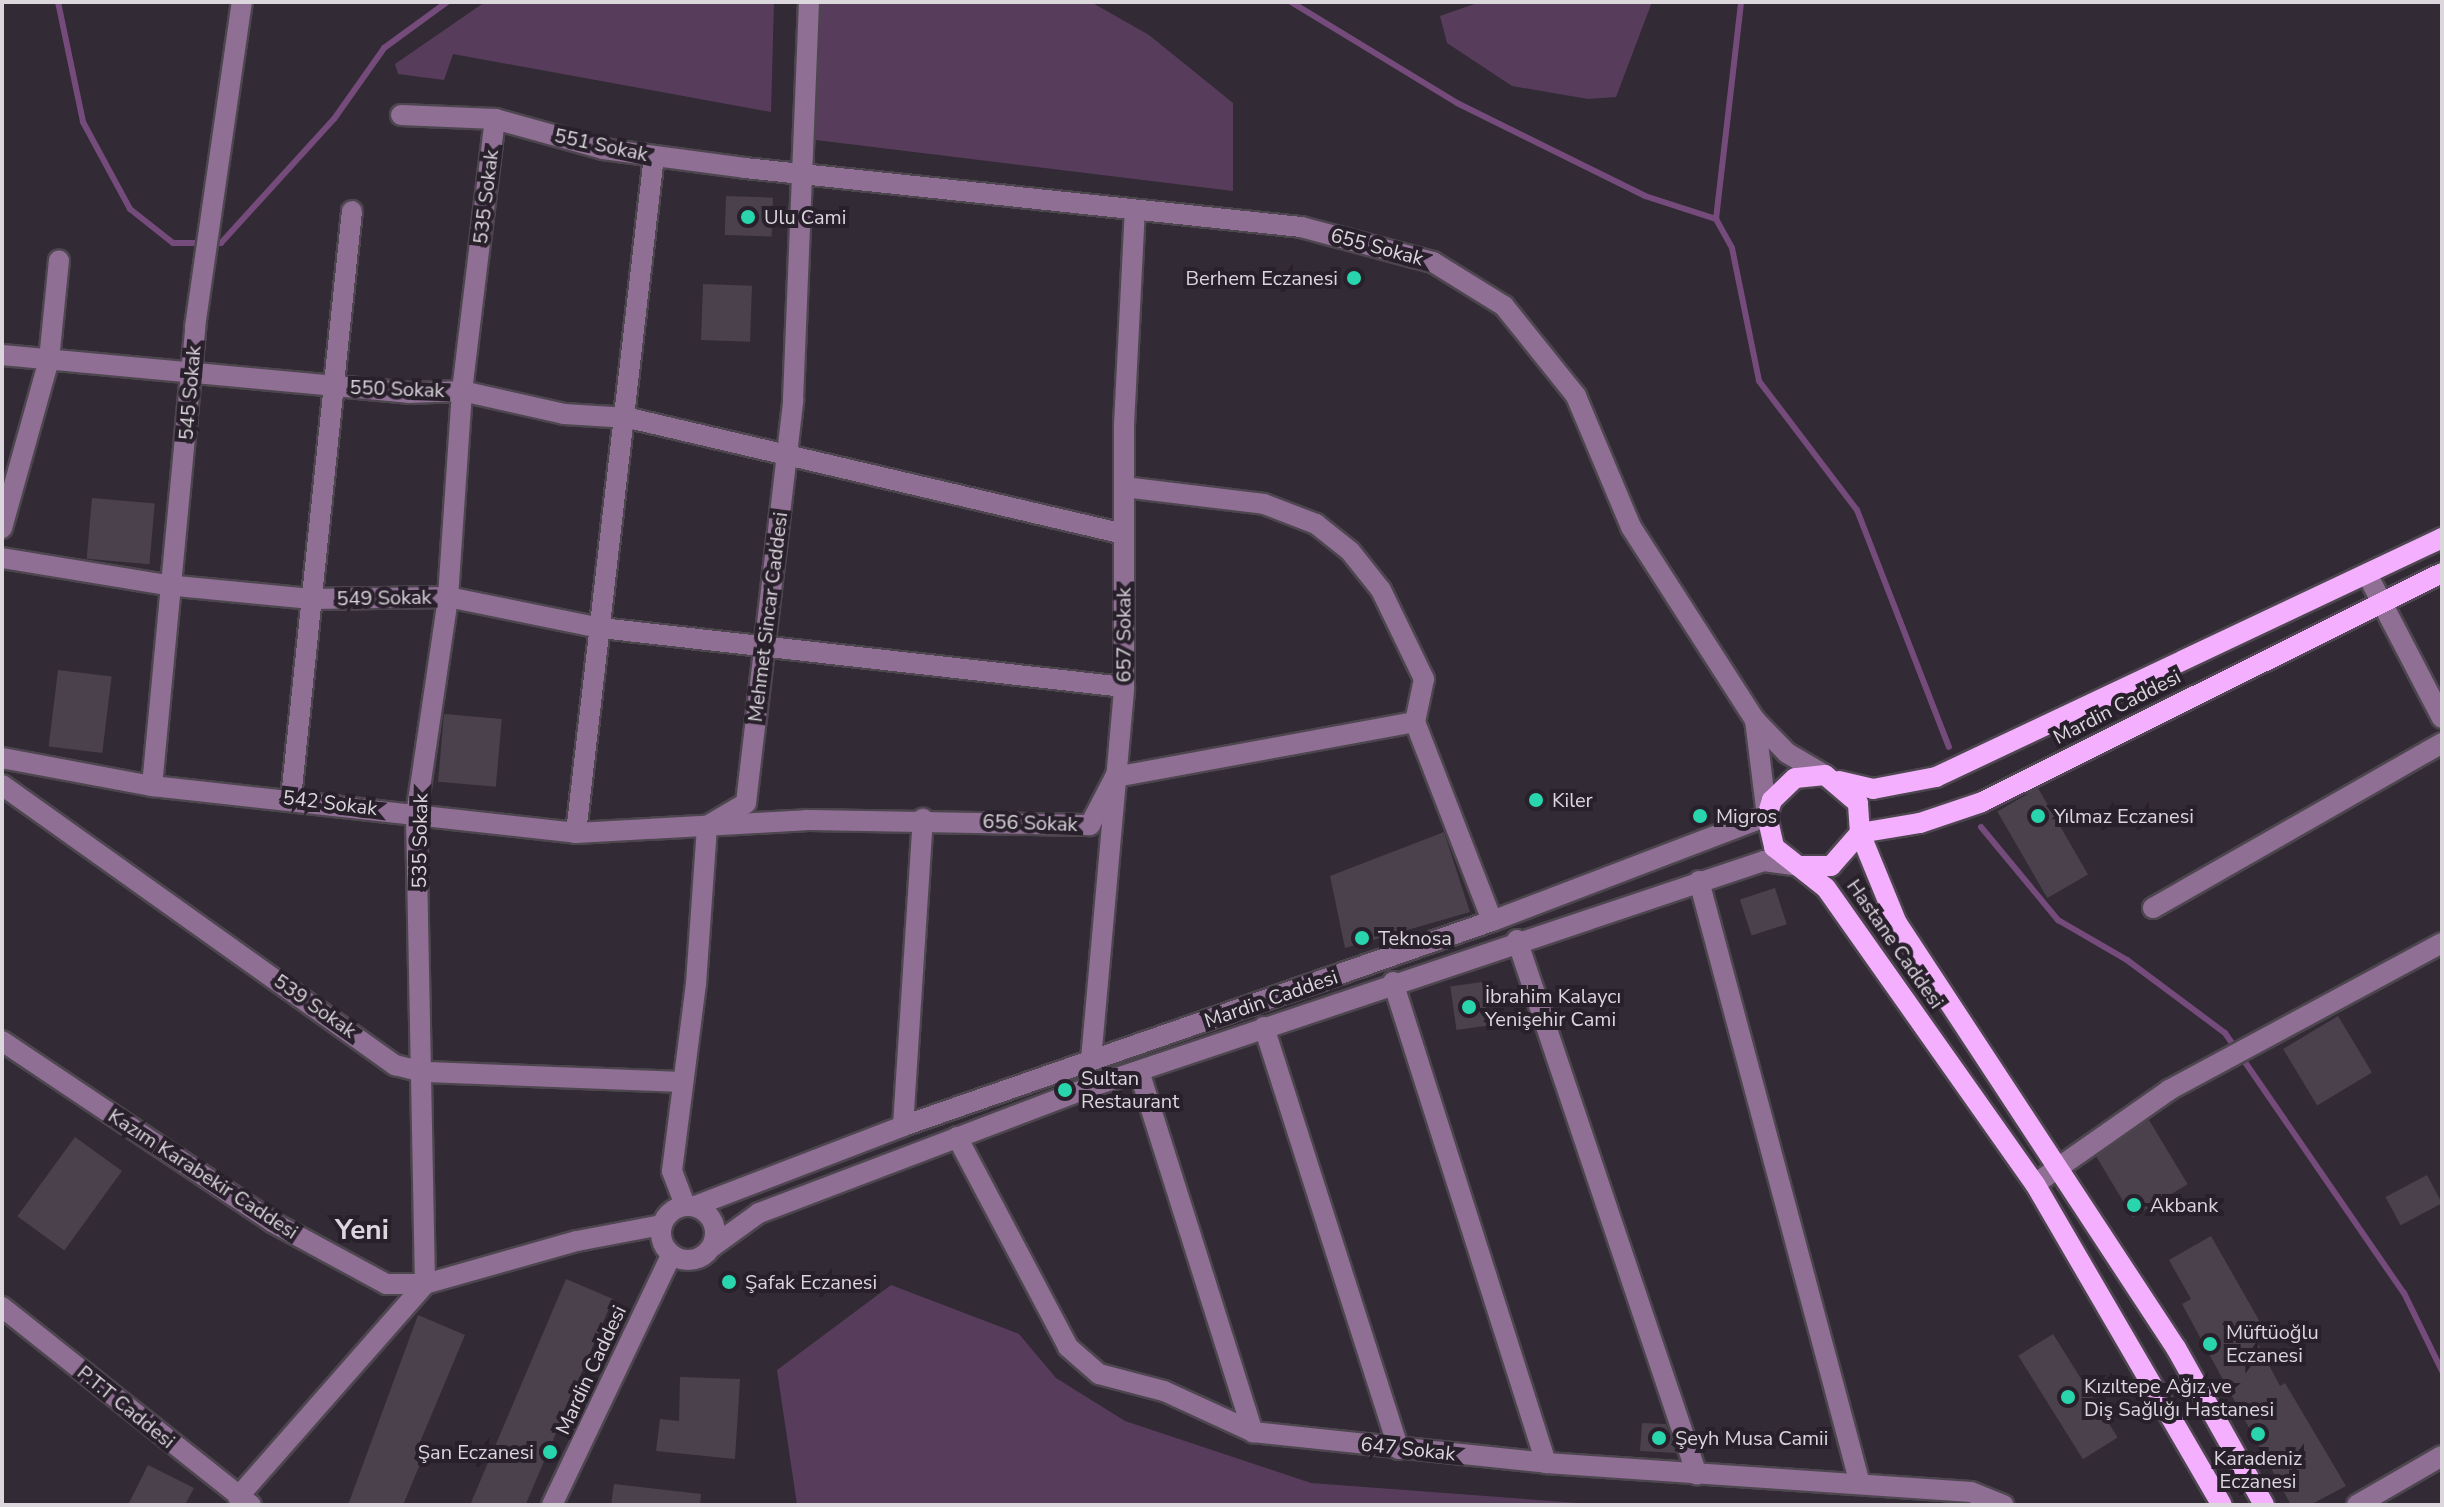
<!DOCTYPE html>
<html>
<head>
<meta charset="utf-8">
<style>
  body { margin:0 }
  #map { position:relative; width:2444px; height:1507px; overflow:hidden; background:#322a34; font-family:"Nunito Sans",sans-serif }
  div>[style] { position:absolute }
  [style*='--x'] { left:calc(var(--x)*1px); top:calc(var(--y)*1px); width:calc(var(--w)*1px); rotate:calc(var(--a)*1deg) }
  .green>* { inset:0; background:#573d5b }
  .stream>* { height:6px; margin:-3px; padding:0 3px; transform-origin:3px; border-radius:3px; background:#754b7b }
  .building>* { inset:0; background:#4a414c; transform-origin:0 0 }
  .roads { filter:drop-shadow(2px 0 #4d464f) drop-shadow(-2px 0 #4d464f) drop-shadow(0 2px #4d464f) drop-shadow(0 -2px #4d464f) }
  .minor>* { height:20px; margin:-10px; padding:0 10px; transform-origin:10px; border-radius:10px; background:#906f95 }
  .minor>.ring { margin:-10px; padding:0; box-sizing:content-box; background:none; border:20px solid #906f95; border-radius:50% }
  .major>* { height:20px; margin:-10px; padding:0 10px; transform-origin:10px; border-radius:10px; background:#f4b0fe }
  .dots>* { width:22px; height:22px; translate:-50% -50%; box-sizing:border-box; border:4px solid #28202a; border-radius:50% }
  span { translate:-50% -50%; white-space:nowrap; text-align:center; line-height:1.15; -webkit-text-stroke:8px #28202a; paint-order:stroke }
  .street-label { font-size:20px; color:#dcd6dd }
  .poi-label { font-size:20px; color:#dcd6dd }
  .left { translate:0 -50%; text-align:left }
  .right { translate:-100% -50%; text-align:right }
  .district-label { font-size:28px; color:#dcd6dd; font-weight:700 }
  .frame { position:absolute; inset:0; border:4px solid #dcd6dd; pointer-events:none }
</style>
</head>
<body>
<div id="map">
  <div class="green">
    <i style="clip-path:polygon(485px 2px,774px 2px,771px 112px,453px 54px,444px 80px,398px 74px,395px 64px)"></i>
    <i style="clip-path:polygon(816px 2px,1091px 2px,1149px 35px,1233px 103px,1233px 191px,816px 140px)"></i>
    <i style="clip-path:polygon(1480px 2px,1652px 2px,1616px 97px,1588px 99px,1512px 86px,1447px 43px,1440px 16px)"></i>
    <i style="clip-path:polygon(891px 1285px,1019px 1334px,1056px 1378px,1125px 1421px,1311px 1483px,1605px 1505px,797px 1505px,777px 1370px)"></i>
  </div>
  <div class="stream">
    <i style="--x:58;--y:2;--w:123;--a:78.2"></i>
    <i style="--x:83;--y:122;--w:99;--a:61.6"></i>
    <i style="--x:130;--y:209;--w:55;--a:38.3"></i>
    <i style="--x:173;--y:243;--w:48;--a:0"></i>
    <i style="--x:221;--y:243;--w:168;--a:-47.7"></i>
    <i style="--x:334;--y:119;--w:87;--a:-54.8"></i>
    <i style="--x:384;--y:48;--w:78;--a:-36.1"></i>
    <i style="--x:1291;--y:2;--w:194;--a:31.3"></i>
    <i style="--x:1457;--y:103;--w:210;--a:26.3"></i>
    <i style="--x:1645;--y:196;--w:75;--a:17.9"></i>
    <i style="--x:1716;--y:219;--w:33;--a:61"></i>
    <i style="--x:1732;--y:248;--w:136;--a:78.5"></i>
    <i style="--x:1759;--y:381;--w:162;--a:52.8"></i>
    <i style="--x:1857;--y:510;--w:254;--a:68.8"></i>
    <i style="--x:1716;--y:219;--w:218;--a:-83.4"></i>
    <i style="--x:1981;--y:827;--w:121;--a:50.4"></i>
    <i style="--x:2058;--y:920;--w:80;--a:30.1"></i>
    <i style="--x:2127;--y:960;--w:122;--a:36.7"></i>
    <i style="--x:2225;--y:1033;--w:316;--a:55.5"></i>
    <i style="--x:2404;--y:1293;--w:87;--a:64"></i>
  </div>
  <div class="building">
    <i style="left:726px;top:196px;width:47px;height:39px;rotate:2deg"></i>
    <i style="left:703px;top:284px;width:49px;height:56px;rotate:2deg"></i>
    <i style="left:92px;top:498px;width:63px;height:61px;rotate:5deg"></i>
    <i style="left:58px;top:670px;width:54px;height:77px;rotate:7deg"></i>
    <i style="left:444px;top:714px;width:58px;height:68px;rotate:5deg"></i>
    <i style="left:2038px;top:788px;width:100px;height:47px;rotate:60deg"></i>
    <i style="clip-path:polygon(1444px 832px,1470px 912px,1345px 948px,1330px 876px)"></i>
    <i style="left:1775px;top:888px;width:38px;height:37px;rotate:72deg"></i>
    <i style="left:1482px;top:982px;width:44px;height:32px;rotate:82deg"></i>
    <i style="left:2338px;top:1016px;width:66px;height:64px;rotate:59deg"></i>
    <i style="left:2149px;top:1120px;width:75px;height:64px;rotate:59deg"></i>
    <i style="left:75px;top:1137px;width:58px;height:98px;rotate:36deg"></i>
    <i style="left:2427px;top:1175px;width:32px;height:47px;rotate:62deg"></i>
    <i style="clip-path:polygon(2211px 1236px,2264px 1329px,2253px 1335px,2280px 1386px,2285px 1383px,2346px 1486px,2310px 1505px,2291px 1505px,2182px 1304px,2191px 1299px,2169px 1260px)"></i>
    <i style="left:566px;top:1279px;width:51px;height:244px;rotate:23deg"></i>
    <i style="clip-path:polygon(418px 1315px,465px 1335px,420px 1442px,428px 1445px,403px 1505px,348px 1505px)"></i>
    <i style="left:2053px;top:1334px;width:122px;height:41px;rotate:58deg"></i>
    <i style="clip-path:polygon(680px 1377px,740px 1379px,735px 1459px,656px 1451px,660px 1419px,679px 1421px)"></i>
    <i style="clip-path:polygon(1642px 1423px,1666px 1424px,1676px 1453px,1640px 1451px)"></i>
    <i style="clip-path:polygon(148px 1465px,194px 1488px,185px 1505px,128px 1505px)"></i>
    <i style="clip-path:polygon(614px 1484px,701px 1494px,700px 1505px,611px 1505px)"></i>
  </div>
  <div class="roads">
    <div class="minor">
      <i style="--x:401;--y:115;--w:94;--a:2.4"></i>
      <i style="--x:495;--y:119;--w:112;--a:15.5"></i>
      <i style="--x:603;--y:149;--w:143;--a:7.6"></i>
      <i style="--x:745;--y:168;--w:559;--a:6.06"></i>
      <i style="--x:1301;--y:227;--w:137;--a:14.9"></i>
      <i style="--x:1433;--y:262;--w:84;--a:31.8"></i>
      <i style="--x:1504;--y:306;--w:115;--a:51.3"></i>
      <i style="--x:1576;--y:396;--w:142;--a:67.2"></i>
      <i style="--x:1631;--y:527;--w:229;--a:57.3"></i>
      <i style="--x:1755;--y:720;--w:46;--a:45.9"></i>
      <i style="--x:1787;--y:753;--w:44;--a:30.1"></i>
      <i style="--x:2;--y:355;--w:408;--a:5.3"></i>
      <i style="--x:408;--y:393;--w:54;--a:-2.1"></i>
      <i style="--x:462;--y:391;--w:105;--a:12.7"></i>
      <i style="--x:564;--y:414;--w:65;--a:3.5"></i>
      <i style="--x:629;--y:418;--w:508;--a:13.19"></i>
      <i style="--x:1124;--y:487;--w:141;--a:6.9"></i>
      <i style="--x:1264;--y:504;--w:56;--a:21"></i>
      <i style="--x:1316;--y:524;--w:43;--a:38.5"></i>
      <i style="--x:1350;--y:551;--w:50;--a:51.5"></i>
      <i style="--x:1381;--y:590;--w:99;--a:64.2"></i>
      <i style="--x:1424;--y:679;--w:44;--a:101.8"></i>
      <i style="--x:1415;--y:722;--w:213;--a:68.8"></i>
      <i style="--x:2;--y:528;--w:174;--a:-74.4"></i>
      <i style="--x:49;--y:360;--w:100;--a:-84.3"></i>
      <i style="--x:2;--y:558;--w:166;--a:9.3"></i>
      <i style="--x:166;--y:585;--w:146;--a:5.5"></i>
      <i style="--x:311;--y:599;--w:137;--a:-0.8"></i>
      <i style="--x:448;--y:597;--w:156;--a:11.5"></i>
      <i style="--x:601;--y:628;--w:526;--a:6.44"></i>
      <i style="--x:2368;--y:576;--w:160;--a:62.5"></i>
      <i style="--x:2;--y:758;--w:153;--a:10.6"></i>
      <i style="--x:152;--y:786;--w:427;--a:6.3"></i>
      <i style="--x:576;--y:833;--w:230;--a:-3.2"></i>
      <i style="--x:806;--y:820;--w:284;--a:1"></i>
      <i style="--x:1090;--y:825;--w:54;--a:-62.5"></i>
      <i style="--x:1115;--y:777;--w:305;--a:-10.4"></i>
      <i style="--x:2;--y:785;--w:483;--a:35.5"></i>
      <i style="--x:395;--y:1065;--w:30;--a:14"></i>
      <i style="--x:424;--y:1072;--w:255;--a:2.2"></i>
      <i style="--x:152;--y:786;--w:461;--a:-84.6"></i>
      <i style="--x:195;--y:327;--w:328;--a:-81.8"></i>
      <i style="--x:291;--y:798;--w:590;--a:-84.07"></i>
      <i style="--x:576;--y:833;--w:681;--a:-83.43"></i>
      <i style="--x:1699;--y:881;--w:624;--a:75.05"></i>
      <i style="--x:2153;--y:908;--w:333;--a:-29.7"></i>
      <i style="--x:1517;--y:940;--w:564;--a:71.4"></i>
      <i style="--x:1393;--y:982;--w:505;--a:72.35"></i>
      <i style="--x:1264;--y:1027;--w:443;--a:72.3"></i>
      <i style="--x:2;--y:1041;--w:325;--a:33.8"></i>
      <i style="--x:272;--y:1222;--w:130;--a:28.5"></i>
      <i style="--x:386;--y:1284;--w:39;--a:0"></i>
      <i style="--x:425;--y:1284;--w:158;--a:-15.8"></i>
      <i style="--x:577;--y:1241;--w:86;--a:-10.7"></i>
      <i style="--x:1091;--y:1060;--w:374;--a:-84.9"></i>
      <i style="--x:1124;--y:687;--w:262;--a:-90"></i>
      <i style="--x:1124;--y:425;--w:215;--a:-87.1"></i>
      <i style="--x:1139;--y:1071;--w:379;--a:72.5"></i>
      <i style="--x:903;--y:1126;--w:308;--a:-86.3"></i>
      <i style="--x:957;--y:1137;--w:238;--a:62.1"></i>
      <i style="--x:1068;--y:1347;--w:41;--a:41.1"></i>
      <i style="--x:1099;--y:1374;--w:67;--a:14.7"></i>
      <i style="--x:1164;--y:1391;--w:98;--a:24.7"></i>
      <i style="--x:1253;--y:1432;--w:295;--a:6"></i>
      <i style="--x:1546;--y:1463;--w:426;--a:3.9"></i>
      <i style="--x:1971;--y:1492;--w:35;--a:22"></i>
      <i style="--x:2035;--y:1184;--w:164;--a:-35"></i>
      <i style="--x:2169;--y:1090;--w:310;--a:-28.3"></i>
      <i style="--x:685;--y:1205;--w:36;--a:-111"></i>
      <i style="--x:672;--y:1171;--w:189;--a:-82.7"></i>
      <i style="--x:696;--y:984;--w:158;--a:-86"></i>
      <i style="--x:707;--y:826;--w:45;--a:-30.5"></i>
      <i style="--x:746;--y:803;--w:406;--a:-83.3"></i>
      <i style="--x:793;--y:400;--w:398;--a:-87.7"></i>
      <i class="ring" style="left:661px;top:1206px;width:34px;height:34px"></i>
      <i style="--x:695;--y:1206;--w:223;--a:-21"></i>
      <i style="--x:903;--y:1126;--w:624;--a:-19.19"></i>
      <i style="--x:1492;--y:921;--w:294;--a:-20.9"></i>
      <i style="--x:1767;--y:816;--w:97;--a:-97.1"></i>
      <i style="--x:712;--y:1247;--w:58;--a:-35.9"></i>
      <i style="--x:759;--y:1213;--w:357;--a:-20.8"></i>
      <i style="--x:1093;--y:1086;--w:708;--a:-18.54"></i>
      <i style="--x:1764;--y:861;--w:35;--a:8"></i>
      <i style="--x:2;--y:1307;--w:318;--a:38.5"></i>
      <i style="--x:238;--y:1497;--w:283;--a:-48.7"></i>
      <i style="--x:425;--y:1284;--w:469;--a:-91.1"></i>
      <i style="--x:416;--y:815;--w:220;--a:-81.6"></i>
      <i style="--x:448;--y:597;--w:206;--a:-86.1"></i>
      <i style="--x:462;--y:391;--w:274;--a:-83.1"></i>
      <i style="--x:552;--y:1505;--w:277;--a:-64.5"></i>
      <i style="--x:2357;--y:1505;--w:98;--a:-30"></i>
    </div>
    <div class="major">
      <i style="--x:1839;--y:781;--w:35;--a:13"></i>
      <i style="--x:1873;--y:789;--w:64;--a:-10.8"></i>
      <i style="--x:1936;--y:777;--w:560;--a:-25.28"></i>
      <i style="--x:1860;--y:833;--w:97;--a:67.7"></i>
      <i style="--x:1897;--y:923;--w:508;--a:56.72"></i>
      <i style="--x:2176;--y:1348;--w:180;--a:60.7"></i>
      <i style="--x:1860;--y:833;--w:61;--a:-9.5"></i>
      <i style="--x:1920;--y:823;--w:65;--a:-18.7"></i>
      <i style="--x:1982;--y:802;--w:514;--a:-26.47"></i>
      <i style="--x:1799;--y:866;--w:32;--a:0"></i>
      <i style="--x:1831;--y:866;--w:44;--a:-48.7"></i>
      <i style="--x:1860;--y:833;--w:30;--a:-94"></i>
      <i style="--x:1858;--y:803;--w:43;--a:-139.7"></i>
      <i style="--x:1825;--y:775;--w:30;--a:174"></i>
      <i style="--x:1795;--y:778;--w:32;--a:136"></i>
      <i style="--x:1772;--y:800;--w:17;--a:107"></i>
      <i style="--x:1767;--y:816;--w:32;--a:77"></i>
      <i style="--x:1774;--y:847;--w:66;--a:38.3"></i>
      <i style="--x:1826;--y:888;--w:362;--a:54.8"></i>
      <i style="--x:2035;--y:1184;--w:371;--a:59.8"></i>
    </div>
  </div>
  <div class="dots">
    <i style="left:748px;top:217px;background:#28d5ad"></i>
    <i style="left:1354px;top:278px;background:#28d5ad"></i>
    <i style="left:1536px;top:800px;background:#28d5ad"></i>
    <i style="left:1700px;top:816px;background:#28d5ad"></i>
    <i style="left:2038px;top:816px;background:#28d5ad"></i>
    <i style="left:1362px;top:938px;background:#28d5ad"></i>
    <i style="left:1469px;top:1007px;background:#28d5ad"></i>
    <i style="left:1065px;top:1090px;background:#28d5ad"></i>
    <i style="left:2134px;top:1205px;background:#28d5ad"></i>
    <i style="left:729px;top:1282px;background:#28d5ad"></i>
    <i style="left:2210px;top:1344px;background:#28d5ad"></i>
    <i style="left:2068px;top:1397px;background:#28d5ad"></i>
    <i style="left:2258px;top:1434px;background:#28d5ad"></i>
    <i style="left:1659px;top:1438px;background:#28d5ad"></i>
    <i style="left:550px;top:1452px;background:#28d5ad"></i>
  </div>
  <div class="street-label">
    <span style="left:601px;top:145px;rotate:12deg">551 Sokak</span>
    <span style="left:486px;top:197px;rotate:-83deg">535 Sokak</span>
    <span style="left:1377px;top:247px;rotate:15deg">655 Sokak</span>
    <span style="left:397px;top:389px;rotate:2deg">550 Sokak</span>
    <span style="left:190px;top:393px;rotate:-85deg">545 Sokak</span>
    <span style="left:384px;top:598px;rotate:-1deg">549 Sokak</span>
    <span style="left:768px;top:617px;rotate:-83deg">Mehmet Sincar Caddesi</span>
    <span style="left:1124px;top:635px;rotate:-90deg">657 Sokak</span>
    <span style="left:2117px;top:707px;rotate:-27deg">Mardin Caddesi</span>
    <span style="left:330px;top:803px;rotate:7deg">542 Sokak</span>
    <span style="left:1030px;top:823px;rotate:2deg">656 Sokak</span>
    <span style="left:420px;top:841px;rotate:-89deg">535 Sokak</span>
    <span style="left:1895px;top:944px;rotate:55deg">Hastane Caddesi</span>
    <span style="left:1271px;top:999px;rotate:-19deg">Mardin Caddesi</span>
    <span style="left:315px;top:1006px;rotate:35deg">539 Sokak</span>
    <span style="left:203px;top:1174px;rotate:33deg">Kazım Karabekir Caddesi</span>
    <span style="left:591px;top:1370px;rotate:-65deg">Mardin Caddesi</span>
    <span style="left:126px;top:1407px;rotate:39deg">P.T.T Caddesi</span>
    <span style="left:1408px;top:1449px;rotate:6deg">647 Sokak</span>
  </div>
  <div class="poi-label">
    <span class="left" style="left:764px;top:217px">Ulu Cami</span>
    <span class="right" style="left:1338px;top:278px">Berhem Eczanesi</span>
    <span class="left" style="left:1552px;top:800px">Kiler</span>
    <span class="left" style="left:1716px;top:816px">Migros</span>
    <span class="left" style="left:2054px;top:816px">Yılmaz Eczanesi</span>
    <span class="left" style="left:1378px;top:938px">Teknosa</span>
    <span class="left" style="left:1485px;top:1008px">İbrahim Kalaycı<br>Yenişehir Cami</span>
    <span class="left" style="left:1081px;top:1090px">Sultan<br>Restaurant</span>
    <span class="left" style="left:2150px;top:1205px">Akbank</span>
    <span class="left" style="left:745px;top:1282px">Şafak Eczanesi</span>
    <span class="left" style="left:2226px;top:1344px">Müftüoğlu<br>Eczanesi</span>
    <span class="left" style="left:2084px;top:1398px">Kızıltepe Ağız ve<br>Diş Sağlığı Hastanesi</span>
    <span class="left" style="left:1675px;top:1438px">Şeyh Musa Camii</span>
    <span class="right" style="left:534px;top:1452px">Şan Eczanesi</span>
    <span style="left:2258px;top:1470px">Karadeniz<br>Eczanesi</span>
  </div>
  <div class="district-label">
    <span style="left:362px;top:1230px">Yeni</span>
  </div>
  <div class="frame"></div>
</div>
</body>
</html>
